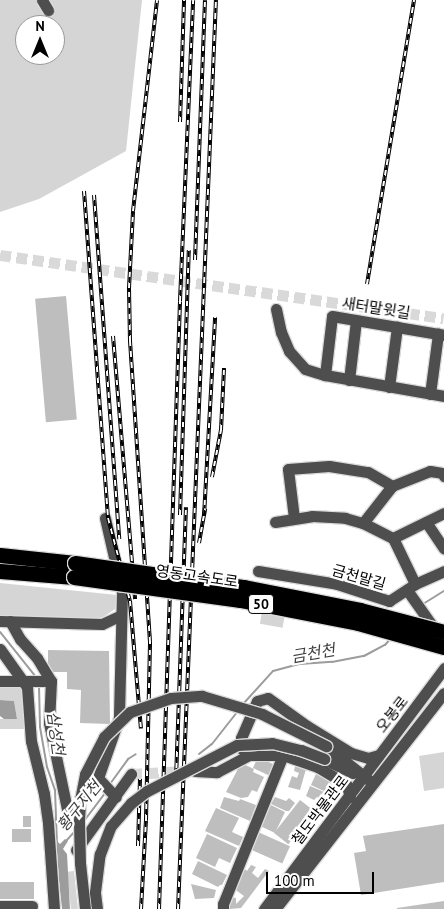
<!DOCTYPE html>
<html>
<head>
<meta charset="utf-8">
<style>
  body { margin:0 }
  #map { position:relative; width:444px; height:909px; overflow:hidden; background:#fff; font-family:"PT Sans","Noto Sans KR",sans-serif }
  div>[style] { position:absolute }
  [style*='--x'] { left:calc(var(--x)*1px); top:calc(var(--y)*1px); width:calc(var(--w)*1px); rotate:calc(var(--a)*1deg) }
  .green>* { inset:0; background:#d5d5d5; transform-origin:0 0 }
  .water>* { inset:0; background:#9c9c9c }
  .stream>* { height:2px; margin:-1px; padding:0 1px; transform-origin:1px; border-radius:1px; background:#9c9c9c }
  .building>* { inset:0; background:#bebebe; transform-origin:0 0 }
  .minor-tunnel>* { height:11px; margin-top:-5.5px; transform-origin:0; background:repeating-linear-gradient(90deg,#d9d9d9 0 11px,transparent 0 16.5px) }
  .roads { filter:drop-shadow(1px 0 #dbdbdb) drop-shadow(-1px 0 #dbdbdb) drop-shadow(0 1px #dbdbdb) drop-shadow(0 -1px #dbdbdb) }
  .minor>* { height:11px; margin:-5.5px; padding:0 5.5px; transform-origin:5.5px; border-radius:5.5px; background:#4e4e4e }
  .highway>* { height:15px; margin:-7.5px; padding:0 7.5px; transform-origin:7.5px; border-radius:7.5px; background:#000 }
  .rail>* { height:4px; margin-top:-2px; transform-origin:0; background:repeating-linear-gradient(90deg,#fff 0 5.5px,#000 0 11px); box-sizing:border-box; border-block:1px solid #000 }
  .bridges { filter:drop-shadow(1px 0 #dbdbdb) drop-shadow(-1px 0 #dbdbdb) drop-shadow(0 1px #dbdbdb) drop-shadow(0 -1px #dbdbdb) }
  .minor-bridge>* { height:11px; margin:-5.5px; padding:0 5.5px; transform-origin:5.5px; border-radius:5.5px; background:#4e4e4e }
  .highway-bridge>* { height:15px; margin:-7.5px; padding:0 7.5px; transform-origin:7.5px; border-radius:7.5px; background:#000 }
  span { translate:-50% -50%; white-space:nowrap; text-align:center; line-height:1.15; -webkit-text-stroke:4.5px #fff; paint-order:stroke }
  .shield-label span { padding:1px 4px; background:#fff; border:1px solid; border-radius:4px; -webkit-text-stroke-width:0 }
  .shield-label { font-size:14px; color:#000; font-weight:700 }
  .street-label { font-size:15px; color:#000 }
  .water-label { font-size:16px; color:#3d3d3d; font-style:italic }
  .north { position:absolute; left:15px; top:15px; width:50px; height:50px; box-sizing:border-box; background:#fff; border:1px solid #999; border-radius:50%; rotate:0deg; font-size:14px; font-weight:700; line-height:20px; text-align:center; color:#000 }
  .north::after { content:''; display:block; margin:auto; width:18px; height:22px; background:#000; clip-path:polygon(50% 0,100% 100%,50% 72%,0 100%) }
  .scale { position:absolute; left:266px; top:872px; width:108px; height:22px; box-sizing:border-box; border:2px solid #000; border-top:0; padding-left:6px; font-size:15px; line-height:18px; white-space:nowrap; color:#000; -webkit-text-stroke:4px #fff; paint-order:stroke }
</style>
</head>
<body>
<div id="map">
  <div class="green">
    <i style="clip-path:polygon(evenodd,0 0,142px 0,126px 151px,39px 199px,0 212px,0 0,25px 25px,55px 25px,55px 55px,25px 55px,25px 25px)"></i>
    <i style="clip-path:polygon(0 583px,117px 595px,115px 609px,103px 617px,90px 621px,0 616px)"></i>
    <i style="left:262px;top:612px;width:23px;height:12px;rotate:10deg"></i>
    <i style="clip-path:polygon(0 686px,23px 686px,25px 729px,0 729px,0 719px,17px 719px,14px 701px,0 700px)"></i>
    <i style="clip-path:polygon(444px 752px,444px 788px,424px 791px,419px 756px)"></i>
    <i style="left:74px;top:871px;width:38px;height:7px;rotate:84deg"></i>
  </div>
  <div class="water">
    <i style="clip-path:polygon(0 700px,14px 701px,17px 719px,4px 719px,0 716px)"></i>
    <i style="clip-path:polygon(65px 839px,68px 841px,63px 849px,67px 854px,70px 909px,62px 909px,55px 843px,57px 841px,60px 844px)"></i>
  </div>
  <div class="stream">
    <i style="--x:423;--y:604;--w:25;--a:-32"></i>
    <i style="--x:0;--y:632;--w:58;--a:51.3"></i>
    <i style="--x:39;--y:686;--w:41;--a:88.6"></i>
    <i style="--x:40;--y:727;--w:41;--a:80.1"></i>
    <i style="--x:47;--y:767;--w:24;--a:71"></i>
    <i style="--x:55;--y:790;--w:54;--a:87.9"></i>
    <i style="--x:244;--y:703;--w:43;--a:-47.8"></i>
    <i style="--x:273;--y:671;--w:28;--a:-15"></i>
    <i style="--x:300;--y:664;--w:32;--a:-4"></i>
    <i style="--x:332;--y:662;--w:33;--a:-11"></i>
    <i style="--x:364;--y:656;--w:24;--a:-28"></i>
    <i style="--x:385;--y:645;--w:9;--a:-49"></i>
    <i style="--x:199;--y:754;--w:16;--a:-38"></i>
    <i style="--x:212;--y:744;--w:42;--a:-51.8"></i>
    <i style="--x:110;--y:784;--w:31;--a:-54"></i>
    <i style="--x:128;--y:759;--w:9;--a:-32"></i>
    <i style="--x:84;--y:821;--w:35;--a:-53"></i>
    <i style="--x:66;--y:841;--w:12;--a:-48"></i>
  </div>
  <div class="building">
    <i style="left:66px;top:296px;width:124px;height:31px;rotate:85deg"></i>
    <i style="clip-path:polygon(48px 650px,109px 651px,110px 724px,80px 723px,81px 690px,67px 689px,67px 672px,51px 672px,51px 668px,48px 668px)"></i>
    <i style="left:258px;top:757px;width:19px;height:12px;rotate:25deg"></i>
    <i style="clip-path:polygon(241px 763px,254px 769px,253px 772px,264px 777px,257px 792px,252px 790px,248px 797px,241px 798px,226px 792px)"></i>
    <i style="clip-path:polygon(295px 766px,306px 769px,300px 790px,288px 787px,292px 776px,297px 778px,299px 773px,294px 771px)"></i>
    <i style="left:316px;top:774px;width:19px;height:12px;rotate:25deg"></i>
    <i style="clip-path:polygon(310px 786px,329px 794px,326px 801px,317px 797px,314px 800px,306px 796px)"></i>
    <i style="clip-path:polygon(224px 797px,239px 801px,240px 799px,256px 805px,250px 821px,220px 808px)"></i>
    <i style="clip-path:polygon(275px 797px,286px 801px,289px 798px,295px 803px,289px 811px,286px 811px,271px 804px)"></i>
    <i style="left:300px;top:800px;width:18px;height:42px;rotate:38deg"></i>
    <i style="clip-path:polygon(271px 805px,285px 812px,275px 833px,256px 824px,263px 810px,267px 813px)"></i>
    <i style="clip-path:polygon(216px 808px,239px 818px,232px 832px,243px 837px,239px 846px,205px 831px)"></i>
    <i style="left:23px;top:816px;width:8px;height:11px"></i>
    <i style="clip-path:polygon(444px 824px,444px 882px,361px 895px,354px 853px,366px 851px,363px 836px)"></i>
    <i style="left:12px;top:829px;width:19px;height:13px"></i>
    <i style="left:258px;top:832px;width:35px;height:19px;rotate:24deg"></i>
    <i style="clip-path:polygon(207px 834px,237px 848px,230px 863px,219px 858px,215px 867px,196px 858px)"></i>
    <i style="clip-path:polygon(198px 861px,227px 875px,222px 885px,220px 885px,218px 887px,192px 874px)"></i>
    <i style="clip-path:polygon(251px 865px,256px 867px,252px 873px,258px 878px,265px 869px,269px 871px,241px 908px,230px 909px,229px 897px,236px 898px,236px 904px,244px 896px,233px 888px,245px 869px,247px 871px)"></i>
    <i style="left:0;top:882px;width:34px;height:17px"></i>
    <i style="clip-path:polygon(191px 884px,216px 890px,214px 898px,195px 899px)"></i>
    <i style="clip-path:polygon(444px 901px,444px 909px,397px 909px,397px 908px)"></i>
  </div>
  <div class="minor-tunnel">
    <i style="--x:0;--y:255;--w:448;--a:8.1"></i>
    <i style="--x:131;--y:774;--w:55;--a:-3.1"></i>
  </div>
  <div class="roads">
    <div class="minor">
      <i style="--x:42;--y:0;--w:12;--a:59"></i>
      <i style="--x:276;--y:309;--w:24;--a:78"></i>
      <i style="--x:281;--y:332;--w:21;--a:67"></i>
      <i style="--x:289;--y:351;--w:24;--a:48"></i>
      <i style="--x:305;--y:369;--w:21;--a:17"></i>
      <i style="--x:325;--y:375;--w:121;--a:10"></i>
      <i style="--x:325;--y:375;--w:59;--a:-83.2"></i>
      <i style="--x:332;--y:316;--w:114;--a:9.6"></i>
      <i style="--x:349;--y:380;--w:60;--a:-83.3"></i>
      <i style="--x:389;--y:387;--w:61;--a:-82.4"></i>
      <i style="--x:430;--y:394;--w:61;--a:-82.4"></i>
      <i style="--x:105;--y:518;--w:76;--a:77.1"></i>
      <i style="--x:122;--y:592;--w:126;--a:91.4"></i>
      <i style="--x:119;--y:718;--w:64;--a:109.3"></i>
      <i style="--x:98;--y:778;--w:26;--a:47"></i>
      <i style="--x:294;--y:518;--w:49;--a:-97"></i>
      <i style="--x:288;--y:469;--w:41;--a:-4.2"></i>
      <i style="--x:329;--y:466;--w:39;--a:9"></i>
      <i style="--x:368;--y:472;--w:28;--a:30"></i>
      <i style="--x:275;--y:522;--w:37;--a:-9"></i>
      <i style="--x:312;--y:516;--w:33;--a:3"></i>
      <i style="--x:345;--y:518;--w:19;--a:16"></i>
      <i style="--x:363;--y:523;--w:34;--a:27"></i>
      <i style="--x:393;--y:538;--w:57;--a:-26.1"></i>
      <i style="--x:426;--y:522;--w:32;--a:56"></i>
      <i style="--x:363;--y:523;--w:47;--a:-51.9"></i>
      <i style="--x:392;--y:486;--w:41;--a:-21.5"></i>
      <i style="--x:430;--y:471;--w:12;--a:9"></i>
      <i style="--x:442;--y:473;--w:4;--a:56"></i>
      <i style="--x:393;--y:538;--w:51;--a:64.4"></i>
      <i style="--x:258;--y:571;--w:80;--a:9.3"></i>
      <i style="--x:337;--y:584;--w:55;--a:18.1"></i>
      <i style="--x:389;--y:601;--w:31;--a:-33"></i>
      <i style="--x:415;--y:584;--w:32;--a:-24"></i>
      <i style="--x:407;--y:590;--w:50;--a:54.7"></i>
      <i style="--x:0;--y:621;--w:102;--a:1.7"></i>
      <i style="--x:102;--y:624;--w:21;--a:-25"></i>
      <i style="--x:10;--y:621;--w:21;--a:61"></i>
      <i style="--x:20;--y:639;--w:25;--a:48"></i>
      <i style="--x:37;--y:658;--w:27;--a:59"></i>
      <i style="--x:51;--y:681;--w:42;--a:92.7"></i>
      <i style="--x:49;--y:723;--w:88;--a:78.2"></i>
      <i style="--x:0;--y:649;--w:47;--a:54.6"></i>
      <i style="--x:27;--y:687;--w:54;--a:85.8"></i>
      <i style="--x:31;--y:741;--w:55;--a:76.2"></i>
      <i style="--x:44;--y:794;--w:29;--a:82"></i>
      <i style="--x:48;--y:823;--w:86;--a:86"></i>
      <i style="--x:0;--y:681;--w:51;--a:0"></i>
      <i style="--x:326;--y:746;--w:56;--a:38.5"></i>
      <i style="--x:324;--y:759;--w:32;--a:26"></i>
      <i style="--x:195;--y:771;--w:22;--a:3"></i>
      <i style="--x:217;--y:772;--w:36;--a:-28"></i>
      <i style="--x:350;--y:797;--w:14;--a:-107"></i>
      <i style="--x:346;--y:784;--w:33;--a:-149"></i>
      <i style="--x:318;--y:767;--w:37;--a:-161"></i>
      <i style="--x:283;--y:755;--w:34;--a:180"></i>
      <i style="--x:249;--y:755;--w:11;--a:-139"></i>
      <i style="--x:241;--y:748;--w:10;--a:-90"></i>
      <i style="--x:241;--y:738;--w:40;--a:-66.6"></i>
      <i style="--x:257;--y:701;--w:11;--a:-15"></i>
      <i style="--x:268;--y:698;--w:48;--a:35.7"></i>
      <i style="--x:307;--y:726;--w:52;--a:31.5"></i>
      <i style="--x:351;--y:753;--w:18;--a:16"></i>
      <i style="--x:368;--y:758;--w:11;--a:-15"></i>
      <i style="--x:76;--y:850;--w:94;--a:-54.1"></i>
      <i style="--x:0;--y:906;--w:32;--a:0"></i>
      <i style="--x:223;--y:909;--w:5;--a:-90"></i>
      <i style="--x:223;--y:904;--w:161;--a:-68.1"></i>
      <i style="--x:264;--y:909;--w:301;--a:-53.2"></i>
      <i style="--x:275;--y:909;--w:274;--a:-52"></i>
    </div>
    <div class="highway">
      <i style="--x:0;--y:555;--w:75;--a:6.1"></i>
      <i style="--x:0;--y:571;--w:74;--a:4.6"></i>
    </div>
  </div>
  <div class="rail">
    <i style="--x:180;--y:122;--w:122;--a:-88.1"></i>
    <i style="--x:84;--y:191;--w:328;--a:85.8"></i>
    <i style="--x:108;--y:518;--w:86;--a:75.2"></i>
    <i style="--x:130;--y:601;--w:128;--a:85.1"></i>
    <i style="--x:94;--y:195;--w:345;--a:85.8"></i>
    <i style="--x:195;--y:260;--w:260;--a:-87.8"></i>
    <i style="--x:367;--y:284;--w:288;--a:-80.6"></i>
    <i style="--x:113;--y:336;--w:264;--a:85.2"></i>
    <i style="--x:212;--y:477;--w:48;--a:-79.2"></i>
    <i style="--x:221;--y:430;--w:62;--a:-87.2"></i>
    <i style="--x:180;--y:515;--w:265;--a:-88.1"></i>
    <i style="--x:204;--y:516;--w:199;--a:-86.8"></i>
    <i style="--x:199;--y:543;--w:35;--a:-80"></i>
    <i style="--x:176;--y:779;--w:272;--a:-87.9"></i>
    <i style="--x:138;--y:846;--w:67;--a:-88.3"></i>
    <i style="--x:141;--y:909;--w:89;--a:-86.8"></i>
    <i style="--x:146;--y:820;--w:178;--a:-88.7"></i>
    <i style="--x:150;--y:642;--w:302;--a:-93.8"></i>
    <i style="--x:130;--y:341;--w:53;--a:-91.1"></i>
    <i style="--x:129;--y:288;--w:77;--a:-87"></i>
    <i style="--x:133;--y:211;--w:212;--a:-83.5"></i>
    <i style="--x:159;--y:909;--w:608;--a:-88.02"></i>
    <i style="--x:180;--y:301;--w:301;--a:-87.5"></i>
    <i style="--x:178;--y:909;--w:910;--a:-87.61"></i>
  </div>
  <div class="bridges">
    <div class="minor-bridge">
      <i style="--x:85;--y:909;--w:46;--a:-96.2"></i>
      <i style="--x:80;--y:863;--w:42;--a:-91.4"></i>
      <i style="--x:79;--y:821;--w:21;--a:-87"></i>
      <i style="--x:80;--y:800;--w:26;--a:-79"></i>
      <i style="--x:85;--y:774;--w:42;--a:-62.8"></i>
      <i style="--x:104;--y:737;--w:36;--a:-44"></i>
      <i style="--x:130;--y:712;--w:43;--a:-18.9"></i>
      <i style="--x:171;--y:698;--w:31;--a:-4"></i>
      <i style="--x:202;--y:696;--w:63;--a:16.7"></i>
      <i style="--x:262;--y:714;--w:72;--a:26.6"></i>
      <i style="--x:97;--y:909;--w:17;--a:-97"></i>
      <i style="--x:95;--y:892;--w:38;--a:-83"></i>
      <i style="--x:100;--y:854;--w:30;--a:-69"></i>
      <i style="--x:111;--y:826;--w:30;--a:-49"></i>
      <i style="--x:131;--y:803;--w:20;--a:-37"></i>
      <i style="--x:147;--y:791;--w:101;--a:-27.1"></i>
      <i style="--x:237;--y:745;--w:35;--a:-3"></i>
      <i style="--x:272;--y:743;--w:30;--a:14"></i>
      <i style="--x:301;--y:750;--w:25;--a:21"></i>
    </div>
    <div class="highway-bridge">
      <i style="--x:75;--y:563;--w:171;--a:8.1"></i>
      <i style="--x:244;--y:587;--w:118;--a:11.2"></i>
      <i style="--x:360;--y:610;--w:87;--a:14.7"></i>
      <i style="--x:74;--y:577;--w:168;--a:7.9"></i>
      <i style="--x:240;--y:600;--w:120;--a:11"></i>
      <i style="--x:358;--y:623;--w:89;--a:15.6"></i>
    </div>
  </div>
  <div class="shield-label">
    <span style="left:261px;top:604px">50</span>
  </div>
  <div class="street-label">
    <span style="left:376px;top:308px;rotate:9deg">새터말윗길</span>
    <span style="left:197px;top:576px;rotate:8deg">영동고속도로</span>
    <span style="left:359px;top:577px;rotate:16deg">금천말길</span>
    <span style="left:392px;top:714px;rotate:-52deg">오봉로</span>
    <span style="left:320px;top:810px;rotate:-53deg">철도박물관로</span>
  </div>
  <div class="water-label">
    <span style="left:313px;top:653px;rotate:-10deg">금천천</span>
    <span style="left:56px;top:733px;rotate:82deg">삼성천</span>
    <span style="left:79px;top:806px;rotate:-51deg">황구지천</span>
  </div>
  <div class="north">N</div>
  <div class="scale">100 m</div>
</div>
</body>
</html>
